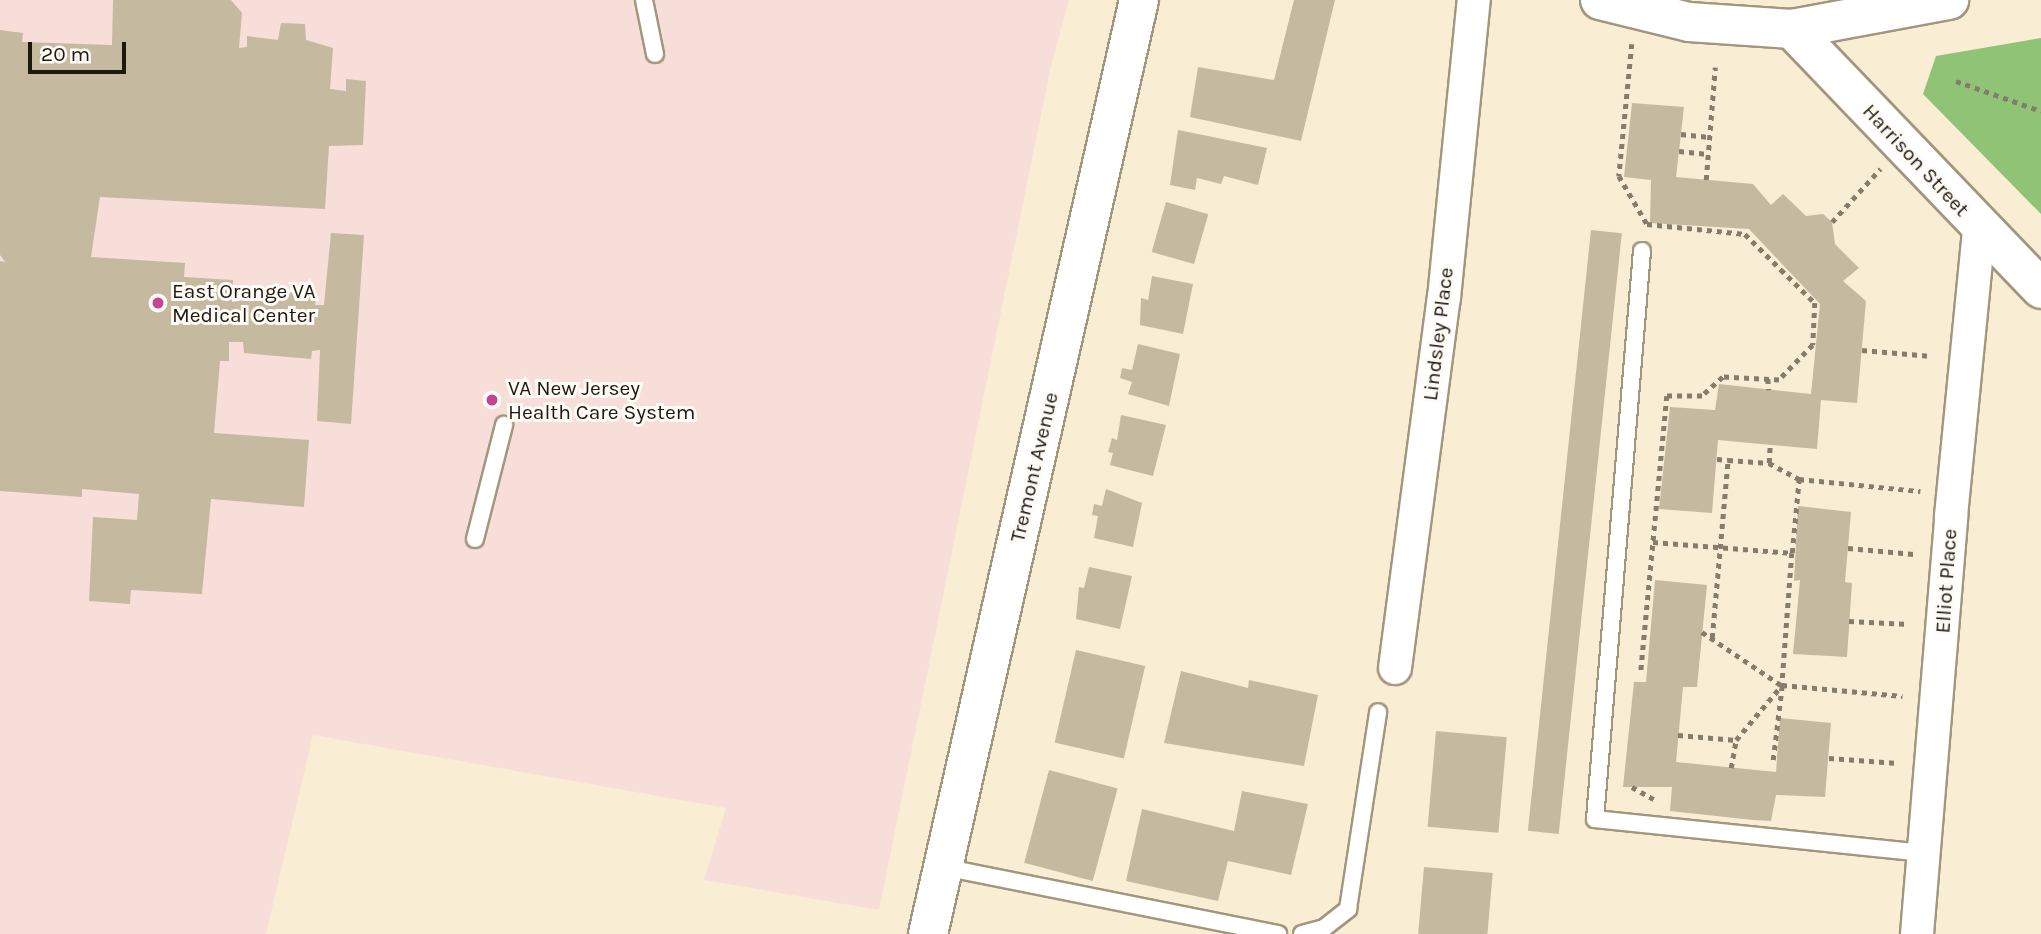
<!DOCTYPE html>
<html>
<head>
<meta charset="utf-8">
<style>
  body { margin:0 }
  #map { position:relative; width:2041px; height:934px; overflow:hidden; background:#f9edd3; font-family:Karla,sans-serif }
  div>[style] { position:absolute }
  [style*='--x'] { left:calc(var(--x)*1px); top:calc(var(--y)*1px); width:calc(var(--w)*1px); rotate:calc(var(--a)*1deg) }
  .medical>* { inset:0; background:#f8ded9 }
  .forest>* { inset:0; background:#8fc375 }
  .building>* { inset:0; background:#c5b9a0; transform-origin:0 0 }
  .path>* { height:4.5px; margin-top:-2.25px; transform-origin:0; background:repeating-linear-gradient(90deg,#857d6c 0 5px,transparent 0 10px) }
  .roads { filter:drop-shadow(2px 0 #a1967e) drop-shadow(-2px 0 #a1967e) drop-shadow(0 2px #a1967e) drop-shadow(0 -2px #a1967e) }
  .lane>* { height:16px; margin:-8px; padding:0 8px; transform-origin:8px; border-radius:8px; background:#fff }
  .street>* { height:32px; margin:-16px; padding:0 16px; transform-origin:16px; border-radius:16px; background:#fff }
  .secondary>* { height:38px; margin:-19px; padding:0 19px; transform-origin:19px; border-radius:19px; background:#fff }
  .dots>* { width:19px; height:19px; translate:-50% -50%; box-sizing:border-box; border:4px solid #fefbf6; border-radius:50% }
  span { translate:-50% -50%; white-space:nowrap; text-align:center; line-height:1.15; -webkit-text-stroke:6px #fefbf6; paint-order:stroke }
  .street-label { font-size:21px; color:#1d1910 }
  .poi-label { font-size:21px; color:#1d1910 }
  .left { translate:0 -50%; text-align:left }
  .scale { position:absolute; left:28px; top:42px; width:98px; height:32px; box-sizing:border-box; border:4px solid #1d1910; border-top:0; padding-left:9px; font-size:21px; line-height:24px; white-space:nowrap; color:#1d1910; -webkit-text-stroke:5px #fefbf6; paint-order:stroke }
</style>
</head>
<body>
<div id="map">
  <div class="medical">
    <i style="clip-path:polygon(0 0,1069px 0,1051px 66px,879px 910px,704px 880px,726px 808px,313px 735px,266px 934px,0 934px)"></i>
  </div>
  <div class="forest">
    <i style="clip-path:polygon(2041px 38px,2041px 214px,1923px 94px,1936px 56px)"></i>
  </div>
  <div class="building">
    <i style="clip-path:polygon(113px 0,231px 0,242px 13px,239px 48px,247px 47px,247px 36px,278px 40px,281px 23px,305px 24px,306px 40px,333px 48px,330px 89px,346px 91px,346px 79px,366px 81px,363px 145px,329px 146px,325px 209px,100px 197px,91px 257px,185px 263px,184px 277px,233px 280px,232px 302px,246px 300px,248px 290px,316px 294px,315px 305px,324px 305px,331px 233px,364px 235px,351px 424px,317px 421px,320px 350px,312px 351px,311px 359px,244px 353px,243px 342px,229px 342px,229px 361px,220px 361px,214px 433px,309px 440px,304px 507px,211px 499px,202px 594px,131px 590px,130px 604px,89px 601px,93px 517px,137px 520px,139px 494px,82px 489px,82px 497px,0 491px,0 261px,5px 262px,0 255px,0 30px,23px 33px,22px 42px,112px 45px)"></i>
    <i style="clip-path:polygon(1294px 0,1335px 0,1301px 141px,1190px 117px,1198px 67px,1274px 80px)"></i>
    <i style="clip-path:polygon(1632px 103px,1684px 107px,1676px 177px,1753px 184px,1771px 205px,1783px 194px,1806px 216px,1823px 214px,1832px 222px,1835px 244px,1859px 268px,1843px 281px,1866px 301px,1857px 403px,1821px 400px,1817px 449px,1718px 440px,1712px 513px,1659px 509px,1670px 407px,1715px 410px,1719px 384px,1811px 394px,1820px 304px,1749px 229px,1650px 223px,1651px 180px,1624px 177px)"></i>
    <i style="clip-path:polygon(1178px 130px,1267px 148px,1258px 185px,1224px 176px,1221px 184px,1197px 178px,1195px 190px,1170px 185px)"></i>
    <i style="left:1166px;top:202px;width:44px;height:52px;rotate:16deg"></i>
    <i style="left:1591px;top:230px;width:31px;height:604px;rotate:6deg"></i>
    <i style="clip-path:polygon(1152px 276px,1193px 284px,1183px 334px,1140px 325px,1141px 298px,1148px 300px)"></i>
    <i style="clip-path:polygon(1138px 344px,1180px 354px,1169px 406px,1128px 394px,1132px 382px,1120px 378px,1122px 368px,1132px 370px)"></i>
    <i style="clip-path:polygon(1121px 415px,1166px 425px,1153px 476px,1110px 465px,1113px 453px,1108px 452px,1112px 438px,1117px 440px)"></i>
    <i style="clip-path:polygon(1106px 489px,1142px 503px,1133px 547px,1094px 538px,1098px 516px,1092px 515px,1094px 504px,1102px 506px)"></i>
    <i style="clip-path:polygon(1798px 506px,1851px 512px,1845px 582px,1852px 583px,1847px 657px,1793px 654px,1800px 580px,1794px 581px)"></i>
    <i style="clip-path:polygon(1089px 567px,1132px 576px,1120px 629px,1076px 619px,1079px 587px,1084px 588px)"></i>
    <i style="clip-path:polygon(1655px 580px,1707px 585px,1697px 687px,1683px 687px,1676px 762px,1776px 772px,1780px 718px,1831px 723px,1825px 797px,1776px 795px,1771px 821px,1753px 820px,1670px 811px,1672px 787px,1623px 787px,1634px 682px,1646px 682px)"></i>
    <i style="left:1076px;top:650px;width:71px;height:95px;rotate:13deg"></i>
    <i style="clip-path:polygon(1181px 671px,1248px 688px,1249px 680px,1318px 695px,1304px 766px,1164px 743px)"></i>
    <i style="left:1436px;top:731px;width:71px;height:96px;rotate:5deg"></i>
    <i style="left:1049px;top:770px;width:71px;height:96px;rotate:15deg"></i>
    <i style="clip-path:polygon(1242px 791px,1308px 804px,1291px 875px,1228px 861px,1218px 901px,1126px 881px,1142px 809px,1234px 831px)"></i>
    <i style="left:1424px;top:867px;width:69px;height:67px;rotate:5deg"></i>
  </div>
  <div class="path">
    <i style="--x:1632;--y:44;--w:133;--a:95.6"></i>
    <i style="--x:1619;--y:176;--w:56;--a:59.7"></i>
    <i style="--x:1647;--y:224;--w:99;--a:5.8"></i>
    <i style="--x:1745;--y:234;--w:98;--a:44.6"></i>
    <i style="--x:1815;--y:303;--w:42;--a:92.7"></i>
    <i style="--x:1813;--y:345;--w:49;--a:134.2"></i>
    <i style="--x:1779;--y:380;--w:56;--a:-176.9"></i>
    <i style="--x:1723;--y:377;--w:28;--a:138"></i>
    <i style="--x:1702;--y:396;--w:35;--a:180"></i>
    <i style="--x:1667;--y:396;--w:277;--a:95.4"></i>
    <i style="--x:1956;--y:81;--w:90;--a:19.4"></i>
    <i style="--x:1681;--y:134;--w:28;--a:6"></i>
    <i style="--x:1679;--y:151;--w:29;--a:6"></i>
    <i style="--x:1706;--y:180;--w:113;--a:-85.4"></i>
    <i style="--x:1832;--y:222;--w:72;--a:-47.8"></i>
    <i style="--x:1862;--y:350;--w:70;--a:4.9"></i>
    <i style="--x:1768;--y:379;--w:11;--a:85"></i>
    <i style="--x:1717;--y:459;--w:11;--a:5"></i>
    <i style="--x:1769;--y:463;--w:18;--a:-87"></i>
    <i style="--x:1653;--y:542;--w:139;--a:4.5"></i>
    <i style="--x:1792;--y:553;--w:74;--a:-84.6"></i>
    <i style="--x:1799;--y:479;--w:122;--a:5.7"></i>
    <i style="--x:1848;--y:548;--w:66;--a:5.2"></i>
    <i style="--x:1792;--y:553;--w:132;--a:94.3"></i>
    <i style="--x:1782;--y:685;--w:121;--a:5.2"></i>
    <i style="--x:1849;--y:621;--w:60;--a:2.9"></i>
    <i style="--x:1702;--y:632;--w:95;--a:33.9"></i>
    <i style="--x:1712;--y:638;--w:179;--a:-84.9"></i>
    <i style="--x:1728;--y:460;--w:41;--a:4.2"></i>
    <i style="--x:1769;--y:463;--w:34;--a:28"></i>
    <i style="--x:1678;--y:735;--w:58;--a:4.9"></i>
    <i style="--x:1829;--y:758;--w:69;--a:4.1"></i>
    <i style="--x:1773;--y:760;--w:75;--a:-83.1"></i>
    <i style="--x:1731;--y:768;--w:28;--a:-80"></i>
    <i style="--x:1736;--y:740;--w:72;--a:-50.1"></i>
    <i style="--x:1632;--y:787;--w:25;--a:29"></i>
  </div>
  <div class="roads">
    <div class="lane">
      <i style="--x:644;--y:0;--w:55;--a:78.5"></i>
      <i style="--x:1642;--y:251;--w:570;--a:94.73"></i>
      <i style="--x:1595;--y:819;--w:332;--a:5.9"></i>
      <i style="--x:475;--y:539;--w:118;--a:-75.7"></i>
      <i style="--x:943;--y:867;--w:342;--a:11.3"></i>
      <i style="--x:1302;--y:934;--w:23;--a:-15"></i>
      <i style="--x:1324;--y:928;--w:31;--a:-38"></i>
      <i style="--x:1348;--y:909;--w:199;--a:-81.3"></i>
    </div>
    <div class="street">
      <i style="--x:1395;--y:668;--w:373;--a:-82.5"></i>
      <i style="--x:1444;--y:298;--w:300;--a:-84.3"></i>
      <i style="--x:1917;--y:934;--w:419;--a:-85.3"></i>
      <i style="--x:1951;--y:516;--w:288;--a:-84.4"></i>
    </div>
    <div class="secondary">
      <i style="--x:1600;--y:0;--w:92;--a:13.9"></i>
      <i style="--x:1689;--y:22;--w:103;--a:3.9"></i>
      <i style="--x:1792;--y:29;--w:160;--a:-10.5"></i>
      <i style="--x:1792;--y:29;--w:360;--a:46.2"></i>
      <i style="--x:928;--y:934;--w:958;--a:-77.27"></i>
    </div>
  </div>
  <div class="dots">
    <i style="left:158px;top:303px;background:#c44692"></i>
    <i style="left:492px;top:400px;background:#c44692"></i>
  </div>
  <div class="street-label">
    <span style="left:1916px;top:160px;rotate:47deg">Harrison Street</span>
    <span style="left:1438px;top:334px;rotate:-83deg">Lindsley Place</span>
    <span style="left:1034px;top:467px;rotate:-77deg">Tremont Avenue</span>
    <span style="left:1946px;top:581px;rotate:-86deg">Elliot Place</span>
  </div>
  <div class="poi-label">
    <span class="left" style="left:172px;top:303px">East Orange VA<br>Medical Center</span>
    <span class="left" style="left:508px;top:400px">VA New Jersey<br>Health Care System</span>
  </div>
  <div class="scale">20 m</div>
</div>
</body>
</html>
